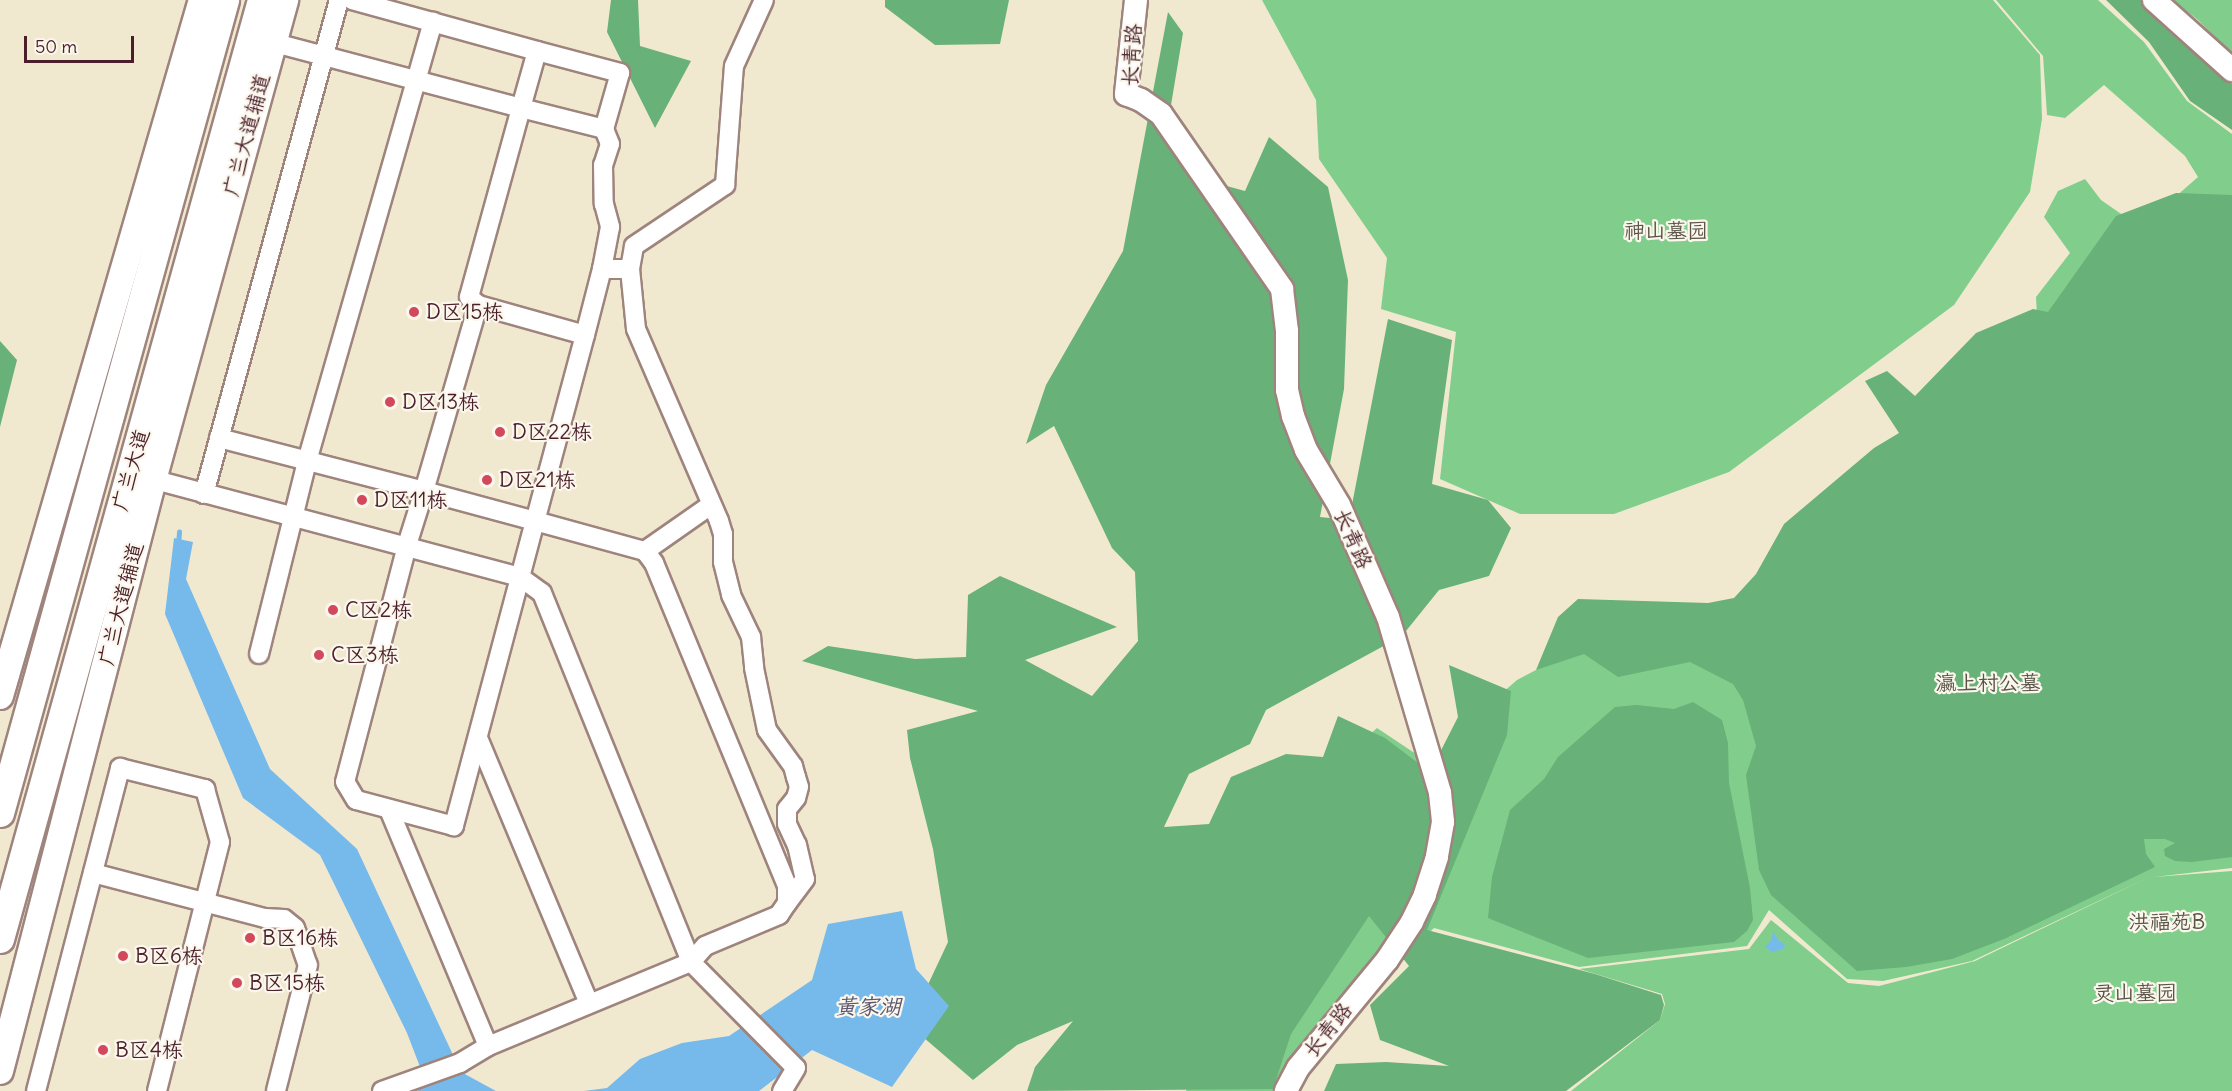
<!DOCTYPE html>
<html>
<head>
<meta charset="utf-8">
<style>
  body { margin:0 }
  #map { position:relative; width:2232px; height:1091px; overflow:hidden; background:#f1e9cf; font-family:Delius,"LXGW WenKai TC",sans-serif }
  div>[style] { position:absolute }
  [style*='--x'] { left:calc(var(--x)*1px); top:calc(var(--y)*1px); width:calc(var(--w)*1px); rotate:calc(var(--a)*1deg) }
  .green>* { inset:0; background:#81ce8c }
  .forest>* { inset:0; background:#68b178 }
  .water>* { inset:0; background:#76baec }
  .stream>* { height:4.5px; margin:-2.25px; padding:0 2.25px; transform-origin:2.25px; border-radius:2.25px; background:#76baec }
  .roads { filter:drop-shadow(2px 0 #9e847d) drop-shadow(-2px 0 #9e847d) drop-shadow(0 2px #9e847d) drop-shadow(0 -2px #9e847d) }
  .minor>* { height:18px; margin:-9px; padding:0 9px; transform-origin:9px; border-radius:9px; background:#fff }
  .tertiary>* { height:22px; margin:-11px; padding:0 11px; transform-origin:11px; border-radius:11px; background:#fff }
  .secondary>* { height:26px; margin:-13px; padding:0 13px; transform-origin:13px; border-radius:13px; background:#fff }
  .primary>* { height:27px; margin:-13.5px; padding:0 13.5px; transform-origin:13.5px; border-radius:13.5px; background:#fff }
  .dots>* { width:16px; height:16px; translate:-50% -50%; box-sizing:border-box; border:3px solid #fbf7ec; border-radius:50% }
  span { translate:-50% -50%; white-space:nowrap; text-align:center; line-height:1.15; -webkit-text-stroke:4.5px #fbf7ec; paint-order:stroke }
  .street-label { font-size:21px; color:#4a1f2b }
  .park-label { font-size:21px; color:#5a5448 }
  .poi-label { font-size:21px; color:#4a1f2b }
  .left { translate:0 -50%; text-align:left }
  .water-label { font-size:22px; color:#59556f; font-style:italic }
  .scale { position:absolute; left:24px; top:36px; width:110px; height:27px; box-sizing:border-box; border:3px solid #4a1f2b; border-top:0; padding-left:8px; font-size:18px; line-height:21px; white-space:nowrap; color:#4a1f2b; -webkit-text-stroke:4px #fbf7ec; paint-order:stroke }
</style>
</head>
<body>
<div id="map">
  <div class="green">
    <i style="clip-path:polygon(1262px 0,1993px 0,2040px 55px,2042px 119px,2030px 192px,1954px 305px,1729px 472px,1614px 514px,1520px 514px,1440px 479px,1456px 332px,1381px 309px,1387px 258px,1319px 159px,1316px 100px)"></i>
    <i style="clip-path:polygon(1996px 0,2098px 0,2144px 42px,2187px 101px,2232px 134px,2232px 868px,2154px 877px,2232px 871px,2232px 1091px,1571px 1091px,1660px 1020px,1665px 1004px,1662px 994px,1579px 969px,1749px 949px,1771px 920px,1848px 983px,1879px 986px,1975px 961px,2147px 878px,1972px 961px,1883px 981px,1847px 979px,1769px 910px,1747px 946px,1579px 967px,1434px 928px,1379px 981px,1289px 1091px,1186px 1091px,1305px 793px,1377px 728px,1443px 772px,1463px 727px,1517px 680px,1584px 645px,1724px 610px,2039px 355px,2036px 297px,2070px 253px,2044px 217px,2058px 191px,2085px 179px,2101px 200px,2127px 218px,2174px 198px,2198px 177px,2185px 156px,2104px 85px,2065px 118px,2047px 115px,2043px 56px)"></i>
    <i style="clip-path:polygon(2173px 0,2232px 0,2232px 54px,2198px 20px)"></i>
  </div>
  <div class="forest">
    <i style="clip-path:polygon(611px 0,638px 0,640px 46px,691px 61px,655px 128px,607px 32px)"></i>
    <i style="clip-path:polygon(885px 0,1009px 0,1000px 44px,935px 45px,885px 7px)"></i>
    <i style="clip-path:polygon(2106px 0,2142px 0,2232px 84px,2232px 130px,2190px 101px,2149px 42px)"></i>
    <i style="clip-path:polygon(1168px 12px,1183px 33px,1168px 123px,1201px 179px,1245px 191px,1269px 137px,1328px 187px,1348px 280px,1344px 389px,1320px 517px,1349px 520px,1388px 319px,1452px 340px,1432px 484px,1488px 500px,1511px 528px,1489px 576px,1439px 590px,1402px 636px,1266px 710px,1250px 744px,1189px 774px,1164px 827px,1209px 824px,1231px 777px,1286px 754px,1323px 757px,1338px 716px,1385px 738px,1430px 772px,1458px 717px,1449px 665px,1511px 691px,1507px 735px,1427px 930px,1595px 974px,1661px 995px,1664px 1005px,1660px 1020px,1566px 1091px,1324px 1091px,1336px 1064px,1386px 1062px,1449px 1066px,1380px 1040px,1370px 1005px,1409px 966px,1369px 916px,1291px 1034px,1273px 1089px,1027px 1091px,1035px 1067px,1073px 1021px,1017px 1045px,973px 1080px,909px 1025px,948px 942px,933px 849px,910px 758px,907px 730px,978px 711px,802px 661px,828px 646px,915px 659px,966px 657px,968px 595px,1000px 576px,1117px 627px,1025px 660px,1092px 696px,1138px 641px,1135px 572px,1112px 548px,1054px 426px,1026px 444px,1046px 385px,1123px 251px)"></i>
    <i style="clip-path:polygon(2176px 193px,2232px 195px,2232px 857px,2192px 862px,2175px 861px,2165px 856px,2164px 849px,2175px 843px,2165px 839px,2144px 839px,2146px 854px,2155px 867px,2004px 939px,1952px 959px,1906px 967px,1857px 971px,1771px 895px,1759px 870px,1746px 775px,1756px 746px,1743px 700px,1733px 684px,1690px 662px,1618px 677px,1584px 654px,1536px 670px,1558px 617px,1578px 599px,1708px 603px,1734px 598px,1756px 574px,1784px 524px,1874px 448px,1899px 433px,1865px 381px,1887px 371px,1915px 396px,1976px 333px,2033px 309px,2048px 312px,2116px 216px)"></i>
    <i style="clip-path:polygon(0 341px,17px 360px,0 427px)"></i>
    <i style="clip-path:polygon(1693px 702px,1722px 720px,1728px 743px,1729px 783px,1750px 888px,1753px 920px,1747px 931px,1734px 942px,1588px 958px,1488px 918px,1492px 877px,1510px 810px,1544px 779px,1558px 757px,1615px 707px,1637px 705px,1674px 709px)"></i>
  </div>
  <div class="water">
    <i style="clip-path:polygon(174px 538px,193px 542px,186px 579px,270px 769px,357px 849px,461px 1072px,496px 1091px,418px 1091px,422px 1072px,407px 1033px,320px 855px,243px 798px,165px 614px)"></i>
    <i style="clip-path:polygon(902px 911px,916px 969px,949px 1006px,892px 1087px,812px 1050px,759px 1091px,584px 1091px,607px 1088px,640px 1059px,682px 1043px,729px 1036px,812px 980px,828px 924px)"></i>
    <i style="clip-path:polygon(1773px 932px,1779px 941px,1785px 944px,1783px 949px,1772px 952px,1765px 947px,1771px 941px)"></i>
  </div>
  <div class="stream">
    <i style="--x:178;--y:544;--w:12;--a:-85"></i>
  </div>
  <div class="roads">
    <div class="minor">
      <i style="--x:352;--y:0;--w:192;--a:15.4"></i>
      <i style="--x:537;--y:51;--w:59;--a:105.7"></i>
      <i style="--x:521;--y:108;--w:86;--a:14.2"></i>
      <i style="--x:604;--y:129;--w:16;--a:68"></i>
      <i style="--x:610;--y:144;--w:22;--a:108"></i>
      <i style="--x:603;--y:165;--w:39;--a:89"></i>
      <i style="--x:604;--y:204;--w:24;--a:75"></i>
      <i style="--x:610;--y:227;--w:43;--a:100.8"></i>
      <i style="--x:537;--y:51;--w:86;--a:14.8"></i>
      <i style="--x:620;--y:73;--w:58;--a:105.9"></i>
      <i style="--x:630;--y:269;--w:60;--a:84.3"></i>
      <i style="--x:636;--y:329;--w:209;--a:66.6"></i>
      <i style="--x:719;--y:521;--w:14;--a:73"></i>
      <i style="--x:723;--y:534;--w:28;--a:90"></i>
      <i style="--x:723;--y:562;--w:34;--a:76"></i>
      <i style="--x:731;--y:595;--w:47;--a:64.5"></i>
      <i style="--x:751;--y:637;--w:31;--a:84"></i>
      <i style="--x:754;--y:668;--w:63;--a:78.2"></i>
      <i style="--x:767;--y:730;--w:44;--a:54.2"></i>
      <i style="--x:793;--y:766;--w:11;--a:75"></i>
      <i style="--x:796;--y:777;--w:10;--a:73"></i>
      <i style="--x:799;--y:787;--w:11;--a:105"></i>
      <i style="--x:796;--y:798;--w:14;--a:129"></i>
      <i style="--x:787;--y:809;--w:15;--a:90"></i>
      <i style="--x:787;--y:824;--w:23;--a:65"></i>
      <i style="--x:797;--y:845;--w:35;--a:77"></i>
      <i style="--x:805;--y:879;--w:30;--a:127"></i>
      <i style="--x:478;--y:305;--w:111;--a:15.7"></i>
      <i style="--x:585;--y:335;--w:68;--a:-75.6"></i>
      <i style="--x:602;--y:269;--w:28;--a:0"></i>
      <i style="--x:630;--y:269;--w:23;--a:-80"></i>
      <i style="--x:634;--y:246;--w:110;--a:-33.8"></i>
      <i style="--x:725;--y:185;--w:119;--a:-85.7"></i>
      <i style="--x:734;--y:66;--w:72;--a:-65.6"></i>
      <i style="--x:585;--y:335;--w:193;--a:105"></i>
      <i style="--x:535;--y:521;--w:114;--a:15.3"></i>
      <i style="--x:645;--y:551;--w:15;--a:53"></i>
      <i style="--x:654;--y:563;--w:348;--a:67.6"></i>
      <i style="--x:787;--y:885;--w:18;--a:90"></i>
      <i style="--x:787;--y:903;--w:14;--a:124"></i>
      <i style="--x:779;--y:915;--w:80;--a:157.3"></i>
      <i style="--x:705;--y:946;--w:21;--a:131"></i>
      <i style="--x:691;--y:962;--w:149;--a:45.3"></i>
      <i style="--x:796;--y:1068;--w:27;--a:121"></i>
      <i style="--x:219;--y:438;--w:212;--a:14.5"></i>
      <i style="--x:424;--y:491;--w:115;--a:15.1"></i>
      <i style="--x:535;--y:521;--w:316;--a:104.9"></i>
      <i style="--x:454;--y:826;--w:101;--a:-165.1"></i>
      <i style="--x:356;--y:800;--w:21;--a:-121"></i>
      <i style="--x:345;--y:782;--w:245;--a:-75.3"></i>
      <i style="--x:407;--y:545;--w:57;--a:-72.5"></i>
      <i style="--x:424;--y:491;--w:194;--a:-73.8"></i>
      <i style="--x:478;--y:305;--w:12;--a:-138"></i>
      <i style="--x:469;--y:297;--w:196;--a:-74.6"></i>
      <i style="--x:521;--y:108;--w:267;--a:-165.2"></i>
      <i style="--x:144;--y:477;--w:389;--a:14.9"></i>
      <i style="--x:520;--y:577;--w:27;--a:36"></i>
      <i style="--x:542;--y:593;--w:398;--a:68"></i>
      <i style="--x:691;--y:962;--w:220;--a:157.5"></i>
      <i style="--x:488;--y:1046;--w:257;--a:-112.7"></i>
      <i style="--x:204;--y:494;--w:512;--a:-74.72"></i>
      <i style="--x:645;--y:551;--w:80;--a:-34.9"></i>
      <i style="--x:259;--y:654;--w:199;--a:-76"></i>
      <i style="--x:307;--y:461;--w:457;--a:-74"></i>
      <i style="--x:478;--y:738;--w:288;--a:67.3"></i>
      <i style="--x:93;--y:873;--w:178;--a:14.7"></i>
      <i style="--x:265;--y:918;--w:19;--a:3"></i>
      <i style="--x:284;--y:919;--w:14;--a:39"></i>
      <i style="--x:295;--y:928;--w:39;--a:71"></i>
      <i style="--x:308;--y:965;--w:130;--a:104.3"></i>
      <i style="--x:36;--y:1091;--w:334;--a:-75.4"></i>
      <i style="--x:120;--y:768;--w:88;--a:13.9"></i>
      <i style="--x:205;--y:789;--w:55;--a:74.2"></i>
      <i style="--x:220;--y:842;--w:257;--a:104.2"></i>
      <i style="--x:382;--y:1091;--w:83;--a:-19.7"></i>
      <i style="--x:460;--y:1063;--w:33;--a:-31"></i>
    </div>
    <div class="tertiary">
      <i style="--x:1136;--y:0;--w:95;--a:96.1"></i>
      <i style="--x:1126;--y:94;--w:16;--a:22"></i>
      <i style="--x:1141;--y:100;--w:24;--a:35"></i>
      <i style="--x:1161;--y:114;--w:213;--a:55.3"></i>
      <i style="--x:1282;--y:289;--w:42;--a:83.2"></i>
      <i style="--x:1287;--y:331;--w:59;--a:90"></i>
      <i style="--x:1287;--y:390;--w:27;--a:77"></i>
      <i style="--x:1293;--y:416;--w:36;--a:69"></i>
      <i style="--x:1306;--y:450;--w:64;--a:59"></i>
      <i style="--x:1339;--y:505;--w:122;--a:66.4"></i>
      <i style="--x:1388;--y:617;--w:184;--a:73.5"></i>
      <i style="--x:1440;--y:793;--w:29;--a:84"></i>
      <i style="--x:1443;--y:822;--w:36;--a:100"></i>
      <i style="--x:1437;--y:857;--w:40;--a:108"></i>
      <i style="--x:1425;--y:895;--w:30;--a:116"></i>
      <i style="--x:1412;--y:922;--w:45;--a:123.3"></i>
      <i style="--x:1387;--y:960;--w:140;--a:129.5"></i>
      <i style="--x:1298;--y:1068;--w:26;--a:118"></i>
      <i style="--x:2154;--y:0;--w:105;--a:41.9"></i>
    </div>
    <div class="secondary">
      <i style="--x:0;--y:696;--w:725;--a:-73.82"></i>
      <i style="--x:0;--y:1071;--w:610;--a:-75.49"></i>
      <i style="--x:153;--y:480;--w:498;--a:-74.6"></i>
    </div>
    <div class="primary">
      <i style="--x:0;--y:813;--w:844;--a:-74.53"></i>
      <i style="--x:0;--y:939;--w:975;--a:-74.47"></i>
    </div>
  </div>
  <div class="dots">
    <i style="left:414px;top:312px;background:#d1495b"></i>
    <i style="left:390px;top:402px;background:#d1495b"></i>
    <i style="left:500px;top:432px;background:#d1495b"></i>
    <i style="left:487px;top:480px;background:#d1495b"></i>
    <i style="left:362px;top:500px;background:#d1495b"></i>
    <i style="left:333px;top:610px;background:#d1495b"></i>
    <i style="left:319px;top:655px;background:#d1495b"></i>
    <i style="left:250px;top:938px;background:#d1495b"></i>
    <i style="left:123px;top:956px;background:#d1495b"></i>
    <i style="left:237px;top:983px;background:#d1495b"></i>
    <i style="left:103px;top:1050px;background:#d1495b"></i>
  </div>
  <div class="street-label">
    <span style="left:1132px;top:55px;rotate:-86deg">长青路</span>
    <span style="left:247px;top:135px;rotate:-75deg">广兰大道辅道</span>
    <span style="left:131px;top:470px;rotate:-74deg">广兰大道</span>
    <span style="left:1353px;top:539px;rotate:66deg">长青路</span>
    <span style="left:121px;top:604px;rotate:-76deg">广兰大道辅道</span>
    <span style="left:1328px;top:1030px;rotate:-51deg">长青路</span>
  </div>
  <div class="park-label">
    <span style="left:1666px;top:231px">神山墓园</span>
    <span style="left:1988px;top:683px">瀛上村公墓</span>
    <span style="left:2167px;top:922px">洪福苑B</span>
    <span style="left:2135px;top:993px">灵山墓园</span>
  </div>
  <div class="poi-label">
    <span class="left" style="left:426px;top:312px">D区15栋</span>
    <span class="left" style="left:402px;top:402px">D区13栋</span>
    <span class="left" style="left:512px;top:432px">D区22栋</span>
    <span class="left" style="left:499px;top:480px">D区21栋</span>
    <span class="left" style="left:374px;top:500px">D区11栋</span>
    <span class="left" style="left:345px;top:610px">C区2栋</span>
    <span class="left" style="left:331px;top:655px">C区3栋</span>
    <span class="left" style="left:262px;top:938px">B区16栋</span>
    <span class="left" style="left:135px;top:956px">B区6栋</span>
    <span class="left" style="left:249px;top:983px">B区15栋</span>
    <span class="left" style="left:115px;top:1050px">B区4栋</span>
  </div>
  <div class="water-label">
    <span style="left:868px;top:1007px">黄家湖</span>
  </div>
  <div class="scale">50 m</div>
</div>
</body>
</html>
